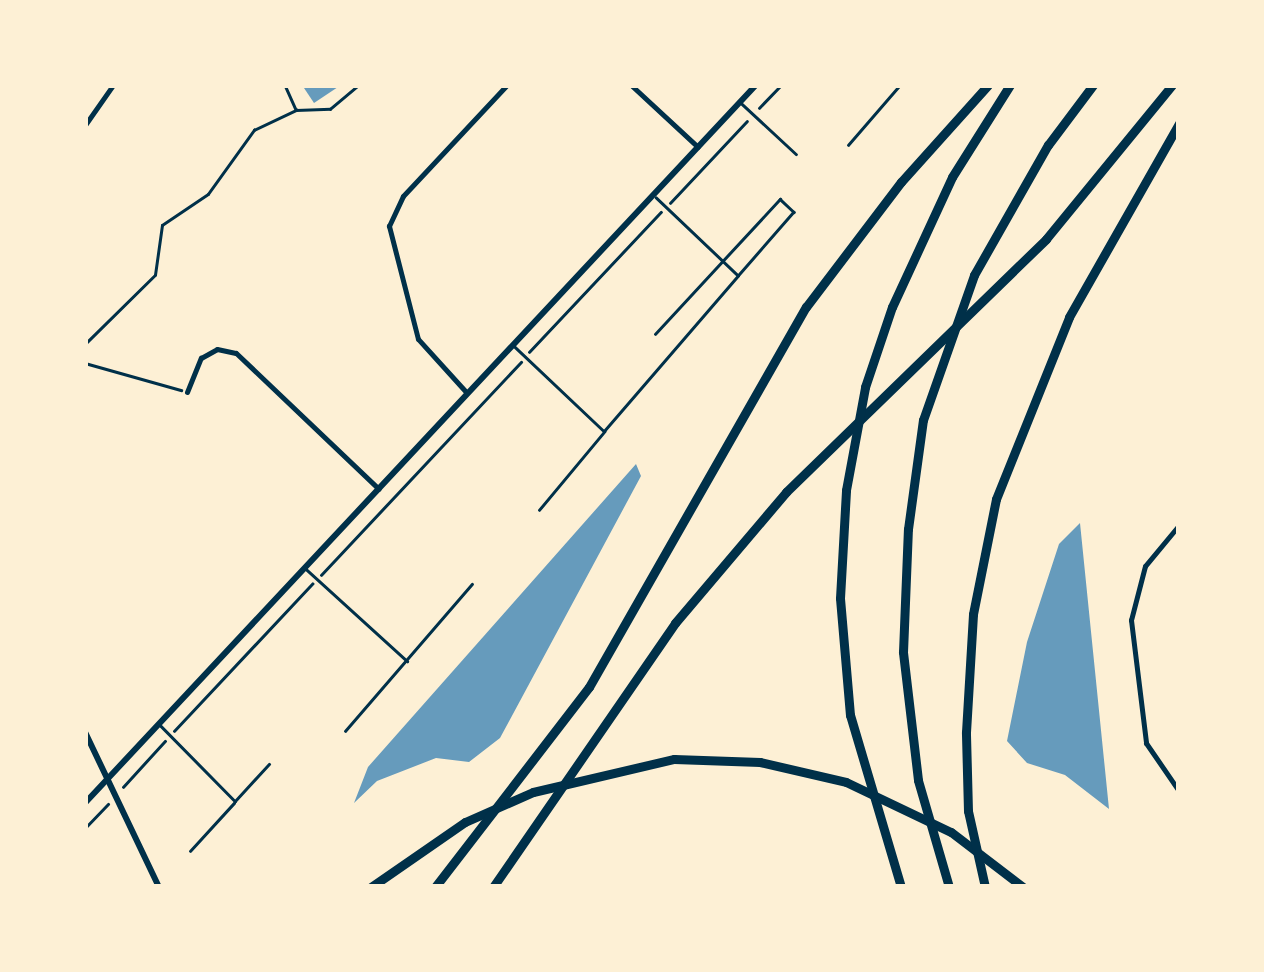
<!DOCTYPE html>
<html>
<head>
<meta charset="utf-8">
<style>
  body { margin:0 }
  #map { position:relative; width:1264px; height:972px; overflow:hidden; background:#fdf0d5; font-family:Barlow,sans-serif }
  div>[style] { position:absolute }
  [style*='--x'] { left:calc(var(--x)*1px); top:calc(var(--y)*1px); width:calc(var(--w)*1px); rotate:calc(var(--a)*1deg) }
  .water>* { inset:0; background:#669bbc }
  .path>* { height:2.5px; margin:-1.25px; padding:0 1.25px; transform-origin:1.25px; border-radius:1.25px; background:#003049 }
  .service>* { height:2.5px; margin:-1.25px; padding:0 1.25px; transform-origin:1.25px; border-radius:1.25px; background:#003049 }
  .minor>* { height:5px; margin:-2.5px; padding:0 2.5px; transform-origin:2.5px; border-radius:2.5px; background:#003049 }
  .tertiary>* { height:6px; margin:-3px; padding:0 3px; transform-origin:3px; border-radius:3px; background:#003049 }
  .motorway>* { height:9px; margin:-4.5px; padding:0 4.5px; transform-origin:4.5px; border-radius:4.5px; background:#003049 }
  span { translate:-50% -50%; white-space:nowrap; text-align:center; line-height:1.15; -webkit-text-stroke:10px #fdf0d5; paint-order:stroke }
  .frame { position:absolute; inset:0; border:88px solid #fdf0d5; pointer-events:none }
</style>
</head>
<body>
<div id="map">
  <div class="water">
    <i style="clip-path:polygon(302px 85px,341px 85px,314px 103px)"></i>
    <i style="clip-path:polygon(636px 464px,641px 476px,500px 738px,469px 762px,436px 758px,377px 781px,354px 803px,368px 767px)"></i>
    <i style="clip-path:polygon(1080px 523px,1109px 809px,1065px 775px,1027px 763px,1007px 741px,1027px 642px,1059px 544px)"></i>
  </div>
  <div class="path">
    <i style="--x:285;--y:85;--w:27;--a:66"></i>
    <i style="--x:759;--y:108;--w:32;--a:-46"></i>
    <i style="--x:670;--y:203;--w:112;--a:-46.8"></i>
    <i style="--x:85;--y:344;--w:98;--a:-44.6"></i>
    <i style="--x:155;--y:275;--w:50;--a:-82"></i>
    <i style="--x:162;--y:225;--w:55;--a:-34"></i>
    <i style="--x:208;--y:194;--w:79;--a:-54.3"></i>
    <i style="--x:254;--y:130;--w:47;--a:-25.5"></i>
    <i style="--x:296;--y:110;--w:34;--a:-2"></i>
    <i style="--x:330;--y:109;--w:38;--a:-40"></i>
    <i style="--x:529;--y:352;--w:192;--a:-46.7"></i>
    <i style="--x:85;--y:363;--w:100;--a:15.7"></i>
    <i style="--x:321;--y:575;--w:292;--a:-46.8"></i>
    <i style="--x:174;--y:731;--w:202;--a:-46.8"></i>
    <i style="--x:123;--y:787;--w:62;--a:-47.6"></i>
    <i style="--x:85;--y:828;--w:33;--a:-46"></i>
  </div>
  <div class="service">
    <i style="--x:741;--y:103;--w:75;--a:42.8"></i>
    <i style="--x:848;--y:145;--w:79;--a:-49.1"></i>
    <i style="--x:655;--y:334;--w:184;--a:-47.2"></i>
    <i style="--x:780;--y:199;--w:19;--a:43"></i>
    <i style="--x:794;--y:212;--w:84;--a:131.1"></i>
    <i style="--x:514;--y:346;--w:124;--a:43.4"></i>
    <i style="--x:604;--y:431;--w:205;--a:-49.2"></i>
    <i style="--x:738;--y:276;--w:113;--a:-136.4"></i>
    <i style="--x:539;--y:510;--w:102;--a:-50.2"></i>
    <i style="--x:306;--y:569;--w:137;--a:42.3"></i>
    <i style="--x:160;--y:725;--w:107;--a:45.4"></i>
    <i style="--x:235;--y:801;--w:50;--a:-47.4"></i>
    <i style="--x:345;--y:731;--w:194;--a:-49.2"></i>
    <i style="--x:190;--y:851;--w:65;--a:-47.5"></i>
  </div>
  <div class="minor">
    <i style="--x:631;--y:85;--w:91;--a:42.8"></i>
    <i style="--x:85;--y:125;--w:49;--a:-55"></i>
    <i style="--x:187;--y:392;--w:37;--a:-68"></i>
    <i style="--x:201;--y:358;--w:18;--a:-29"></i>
    <i style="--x:217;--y:349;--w:19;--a:12"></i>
    <i style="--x:236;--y:353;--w:197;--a:43.6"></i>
    <i style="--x:467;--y:393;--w:73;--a:-132.2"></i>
    <i style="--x:418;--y:339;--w:117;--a:-104.4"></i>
    <i style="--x:389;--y:226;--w:33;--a:-65"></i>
    <i style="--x:403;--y:196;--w:152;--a:-46.9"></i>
    <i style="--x:1179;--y:525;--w:53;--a:129.7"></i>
    <i style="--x:1145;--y:566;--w:56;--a:104.5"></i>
    <i style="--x:1131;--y:620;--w:124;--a:83"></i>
    <i style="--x:1146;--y:743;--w:58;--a:55.5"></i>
  </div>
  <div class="tertiary">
    <i style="--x:85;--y:732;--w:172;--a:64.5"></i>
    <i style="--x:85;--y:803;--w:983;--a:-46.94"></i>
  </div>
  <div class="motorway">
    <i style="--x:371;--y:887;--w:114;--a:-34.7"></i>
    <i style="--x:465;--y:822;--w:74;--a:-23.8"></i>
    <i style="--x:533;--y:792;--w:145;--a:-13.2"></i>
    <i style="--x:674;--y:759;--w:86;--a:2"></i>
    <i style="--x:760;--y:762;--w:88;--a:13.1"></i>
    <i style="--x:846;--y:782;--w:116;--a:25.5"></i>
    <i style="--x:951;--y:832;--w:91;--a:37.4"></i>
    <i style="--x:435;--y:887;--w:252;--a:-52.4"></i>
    <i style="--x:589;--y:687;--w:438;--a:-60.3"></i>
    <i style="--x:806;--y:307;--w:157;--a:-52.8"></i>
    <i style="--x:901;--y:182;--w:130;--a:-48.1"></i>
    <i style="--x:493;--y:887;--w:321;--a:-55.4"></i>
    <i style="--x:675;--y:623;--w:172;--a:-49.7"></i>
    <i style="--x:786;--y:492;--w:363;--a:-44.2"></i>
    <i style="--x:1046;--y:239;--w:199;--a:-50.7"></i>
    <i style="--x:901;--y:887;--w:179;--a:-106.5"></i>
    <i style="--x:850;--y:715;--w:117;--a:-94.9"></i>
    <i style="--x:840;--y:598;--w:108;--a:-86.8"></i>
    <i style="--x:846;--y:490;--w:105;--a:-79.5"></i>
    <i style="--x:865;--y:387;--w:84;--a:-71.4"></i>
    <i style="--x:892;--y:307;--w:143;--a:-65.2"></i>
    <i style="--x:952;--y:177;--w:109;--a:-57.8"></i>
    <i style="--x:949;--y:887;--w:111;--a:-106.2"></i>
    <i style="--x:918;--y:780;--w:129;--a:-96.7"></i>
    <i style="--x:903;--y:652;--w:123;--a:-87.7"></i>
    <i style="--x:908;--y:529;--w:110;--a:-82.2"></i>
    <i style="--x:923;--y:420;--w:154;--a:-70.6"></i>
    <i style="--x:974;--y:275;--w:150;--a:-60.4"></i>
    <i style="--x:1048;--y:145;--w:75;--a:-53.1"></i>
    <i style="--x:985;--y:887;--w:78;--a:-102.6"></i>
    <i style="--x:968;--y:811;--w:79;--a:-91.5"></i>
    <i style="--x:966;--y:732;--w:118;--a:-86.6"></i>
    <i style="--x:973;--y:614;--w:117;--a:-78.7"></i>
    <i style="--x:996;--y:499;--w:196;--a:-68.1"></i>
    <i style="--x:1069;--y:317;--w:223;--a:-60.4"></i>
  </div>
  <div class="frame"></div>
</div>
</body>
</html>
